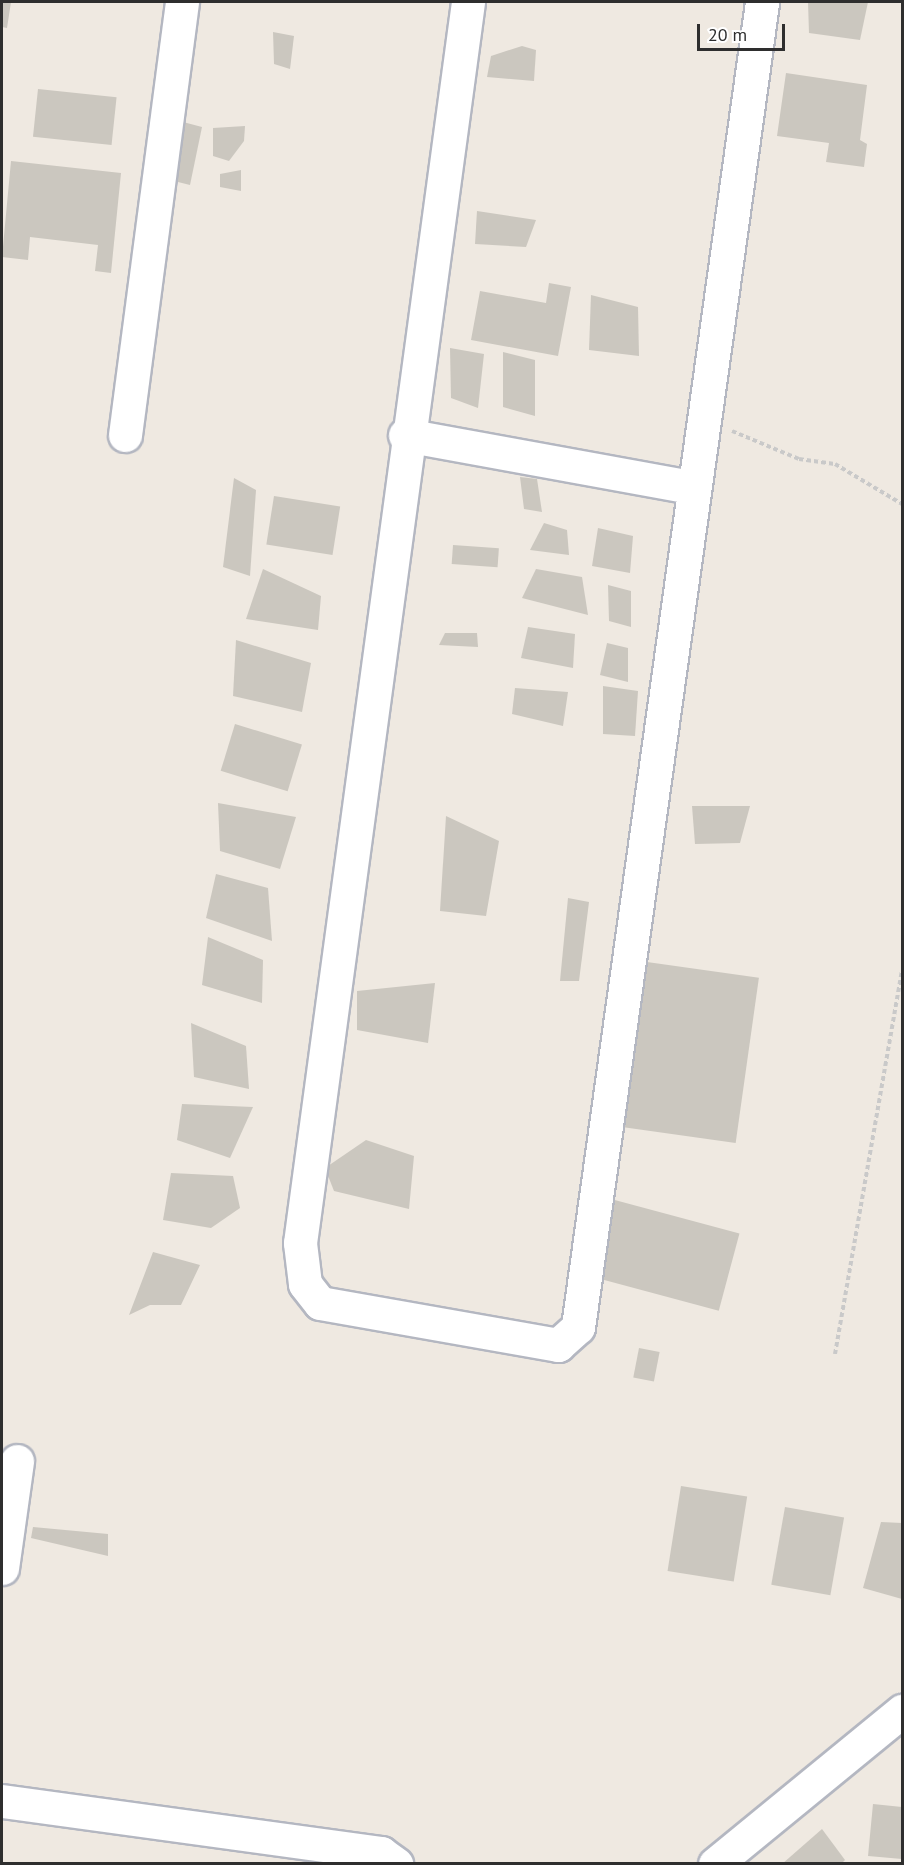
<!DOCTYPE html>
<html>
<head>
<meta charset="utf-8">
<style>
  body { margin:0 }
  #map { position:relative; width:904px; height:1865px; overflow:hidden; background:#efe9e1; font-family:"PT Sans",sans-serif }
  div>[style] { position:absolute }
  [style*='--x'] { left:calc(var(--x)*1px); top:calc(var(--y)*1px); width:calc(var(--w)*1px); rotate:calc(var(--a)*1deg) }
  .building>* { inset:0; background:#cbc7bf; transform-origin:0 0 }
  .path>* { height:4px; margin-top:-2px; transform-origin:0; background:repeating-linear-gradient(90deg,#c9c9c9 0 4.5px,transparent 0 7.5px) }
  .roads { filter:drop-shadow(2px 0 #b4b7c1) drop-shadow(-2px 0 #b4b7c1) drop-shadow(0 2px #b4b7c1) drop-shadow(0 -2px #b4b7c1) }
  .minor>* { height:33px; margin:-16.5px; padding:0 16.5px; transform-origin:16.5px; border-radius:16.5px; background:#fff }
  span { translate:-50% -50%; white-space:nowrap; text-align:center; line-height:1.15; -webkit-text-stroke:4.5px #fff; paint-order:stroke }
  .frame { position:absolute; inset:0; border:3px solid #2e2e2e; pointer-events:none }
  .scale { position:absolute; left:697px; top:24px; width:88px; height:27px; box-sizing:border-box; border:3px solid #2e2e2e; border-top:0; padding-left:8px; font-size:18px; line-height:21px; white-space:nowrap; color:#2e2e2e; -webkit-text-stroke:4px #fff; paint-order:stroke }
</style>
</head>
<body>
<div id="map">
  <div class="building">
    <i style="clip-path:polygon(2px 2px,11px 2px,7px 28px,2px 27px)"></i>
    <i style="clip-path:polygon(808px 2px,868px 2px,860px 40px,809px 33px)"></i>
    <i style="clip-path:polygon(273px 32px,294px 36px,290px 69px,274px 64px)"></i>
    <i style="clip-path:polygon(522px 46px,536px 50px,534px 81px,487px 77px,491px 56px)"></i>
    <i style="clip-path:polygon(786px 73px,867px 85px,860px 140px,867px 144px,864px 167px,826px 162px,829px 143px,777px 136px)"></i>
    <i style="left:38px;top:89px;width:79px;height:48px;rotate:6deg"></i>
    <i style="clip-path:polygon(183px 122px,202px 127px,190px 185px,174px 181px)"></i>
    <i style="clip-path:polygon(245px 126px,244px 141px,229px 161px,213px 156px,213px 128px)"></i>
    <i style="clip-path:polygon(11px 161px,121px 173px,111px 273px,95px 271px,98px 245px,30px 237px,28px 260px,2px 257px)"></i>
    <i style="clip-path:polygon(241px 170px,241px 191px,220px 187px,220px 174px)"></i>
    <i style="clip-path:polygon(477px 211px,536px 220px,526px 247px,475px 244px)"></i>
    <i style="clip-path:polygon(549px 283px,571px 287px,558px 356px,471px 340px,480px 291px,546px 303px)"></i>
    <i style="clip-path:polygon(591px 295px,638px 307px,639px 356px,589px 350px)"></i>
    <i style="clip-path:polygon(450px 348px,484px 354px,478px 408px,451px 398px)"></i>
    <i style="clip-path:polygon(503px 352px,535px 360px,535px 416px,503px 407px)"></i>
    <i style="clip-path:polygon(520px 477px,537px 479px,542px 512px,524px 509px)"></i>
    <i style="clip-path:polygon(234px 478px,256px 490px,250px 576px,223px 567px)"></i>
    <i style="left:274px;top:496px;width:67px;height:49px;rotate:9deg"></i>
    <i style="clip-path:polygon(544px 523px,567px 530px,569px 555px,530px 550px)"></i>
    <i style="clip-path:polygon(598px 528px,633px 536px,630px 573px,592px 566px)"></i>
    <i style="left:453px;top:545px;width:46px;height:19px;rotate:4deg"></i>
    <i style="clip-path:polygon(263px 569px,321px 596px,318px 630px,246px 619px)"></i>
    <i style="clip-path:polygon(536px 569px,582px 577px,588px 615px,522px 598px)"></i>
    <i style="clip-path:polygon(608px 585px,631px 591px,631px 627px,609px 621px)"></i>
    <i style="clip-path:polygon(528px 627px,575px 634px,573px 668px,521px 658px)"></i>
    <i style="clip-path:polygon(445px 633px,477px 633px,478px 647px,439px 645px)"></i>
    <i style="clip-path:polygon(236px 640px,311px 663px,302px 712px,233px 696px)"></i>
    <i style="clip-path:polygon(607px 643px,628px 648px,628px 682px,600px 675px)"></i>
    <i style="clip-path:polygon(603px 686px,638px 691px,635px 736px,603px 734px)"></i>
    <i style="clip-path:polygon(515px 688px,568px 692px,563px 726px,512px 714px)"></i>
    <i style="left:235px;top:724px;width:70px;height:49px;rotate:17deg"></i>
    <i style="clip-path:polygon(218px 803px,296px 817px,280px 869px,220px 851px)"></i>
    <i style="clip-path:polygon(692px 806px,750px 806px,740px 843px,695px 844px)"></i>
    <i style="clip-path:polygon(446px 816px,499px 841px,486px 916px,440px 911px)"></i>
    <i style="clip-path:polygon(216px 874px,268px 888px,272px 941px,206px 918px)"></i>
    <i style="clip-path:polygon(568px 898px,589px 902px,579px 981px,560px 981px)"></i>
    <i style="clip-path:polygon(208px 937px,263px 960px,262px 1003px,202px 985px)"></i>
    <i style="left:647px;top:962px;width:113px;height:167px;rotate:8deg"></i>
    <i style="clip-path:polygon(435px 983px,428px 1043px,357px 1030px,357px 991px)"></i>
    <i style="clip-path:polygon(191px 1023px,246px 1046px,249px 1089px,194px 1077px)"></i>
    <i style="clip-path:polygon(182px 1104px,253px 1107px,230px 1158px,177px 1140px)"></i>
    <i style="clip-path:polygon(366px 1140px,414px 1156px,409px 1209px,334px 1191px,325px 1168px)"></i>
    <i style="clip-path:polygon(171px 1173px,233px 1176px,240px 1208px,211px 1228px,163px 1220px)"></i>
    <i style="left:611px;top:1199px;width:133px;height:80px;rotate:15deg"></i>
    <i style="clip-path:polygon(153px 1252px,200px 1265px,181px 1305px,150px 1305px,129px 1315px)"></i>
    <i style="left:639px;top:1348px;width:21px;height:30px;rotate:11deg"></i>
    <i style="left:681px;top:1486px;width:67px;height:86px;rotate:9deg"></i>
    <i style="left:785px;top:1507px;width:60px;height:79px;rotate:10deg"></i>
    <i style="clip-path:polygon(881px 1522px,902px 1523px,902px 1599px,863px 1588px)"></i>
    <i style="clip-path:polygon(33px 1527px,108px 1534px,108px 1556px,31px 1538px)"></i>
    <i style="clip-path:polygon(873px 1804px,902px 1807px,902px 1859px,868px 1856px)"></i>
    <i style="clip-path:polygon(822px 1829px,845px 1860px,841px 1864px,782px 1864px)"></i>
  </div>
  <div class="path">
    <i style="--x:732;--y:431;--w:73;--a:22.7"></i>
    <i style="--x:799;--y:459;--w:36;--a:8"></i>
    <i style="--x:835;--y:464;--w:78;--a:30.8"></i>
    <i style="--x:835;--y:1354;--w:389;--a:-80.1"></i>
  </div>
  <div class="roads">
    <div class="minor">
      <i style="--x:468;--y:2;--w:1252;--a:97.71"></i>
      <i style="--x:300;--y:1243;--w:41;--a:83"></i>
      <i style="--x:305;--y:1284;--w:24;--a:52"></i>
      <i style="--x:320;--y:1303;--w:242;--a:10"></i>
      <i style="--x:558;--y:1345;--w:27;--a:-42"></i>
      <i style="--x:578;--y:1327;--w:1338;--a:-82.09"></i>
      <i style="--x:125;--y:435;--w:437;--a:-82.5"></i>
      <i style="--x:405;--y:435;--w:292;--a:10.3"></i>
      <i style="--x:2;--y:1568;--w:108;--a:-82"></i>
      <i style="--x:2;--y:1801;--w:383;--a:7.8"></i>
      <i style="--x:381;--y:1853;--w:19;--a:36"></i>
      <i style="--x:715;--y:1864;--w:242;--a:-39.3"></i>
    </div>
  </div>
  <div class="frame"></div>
  <div class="scale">20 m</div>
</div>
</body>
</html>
